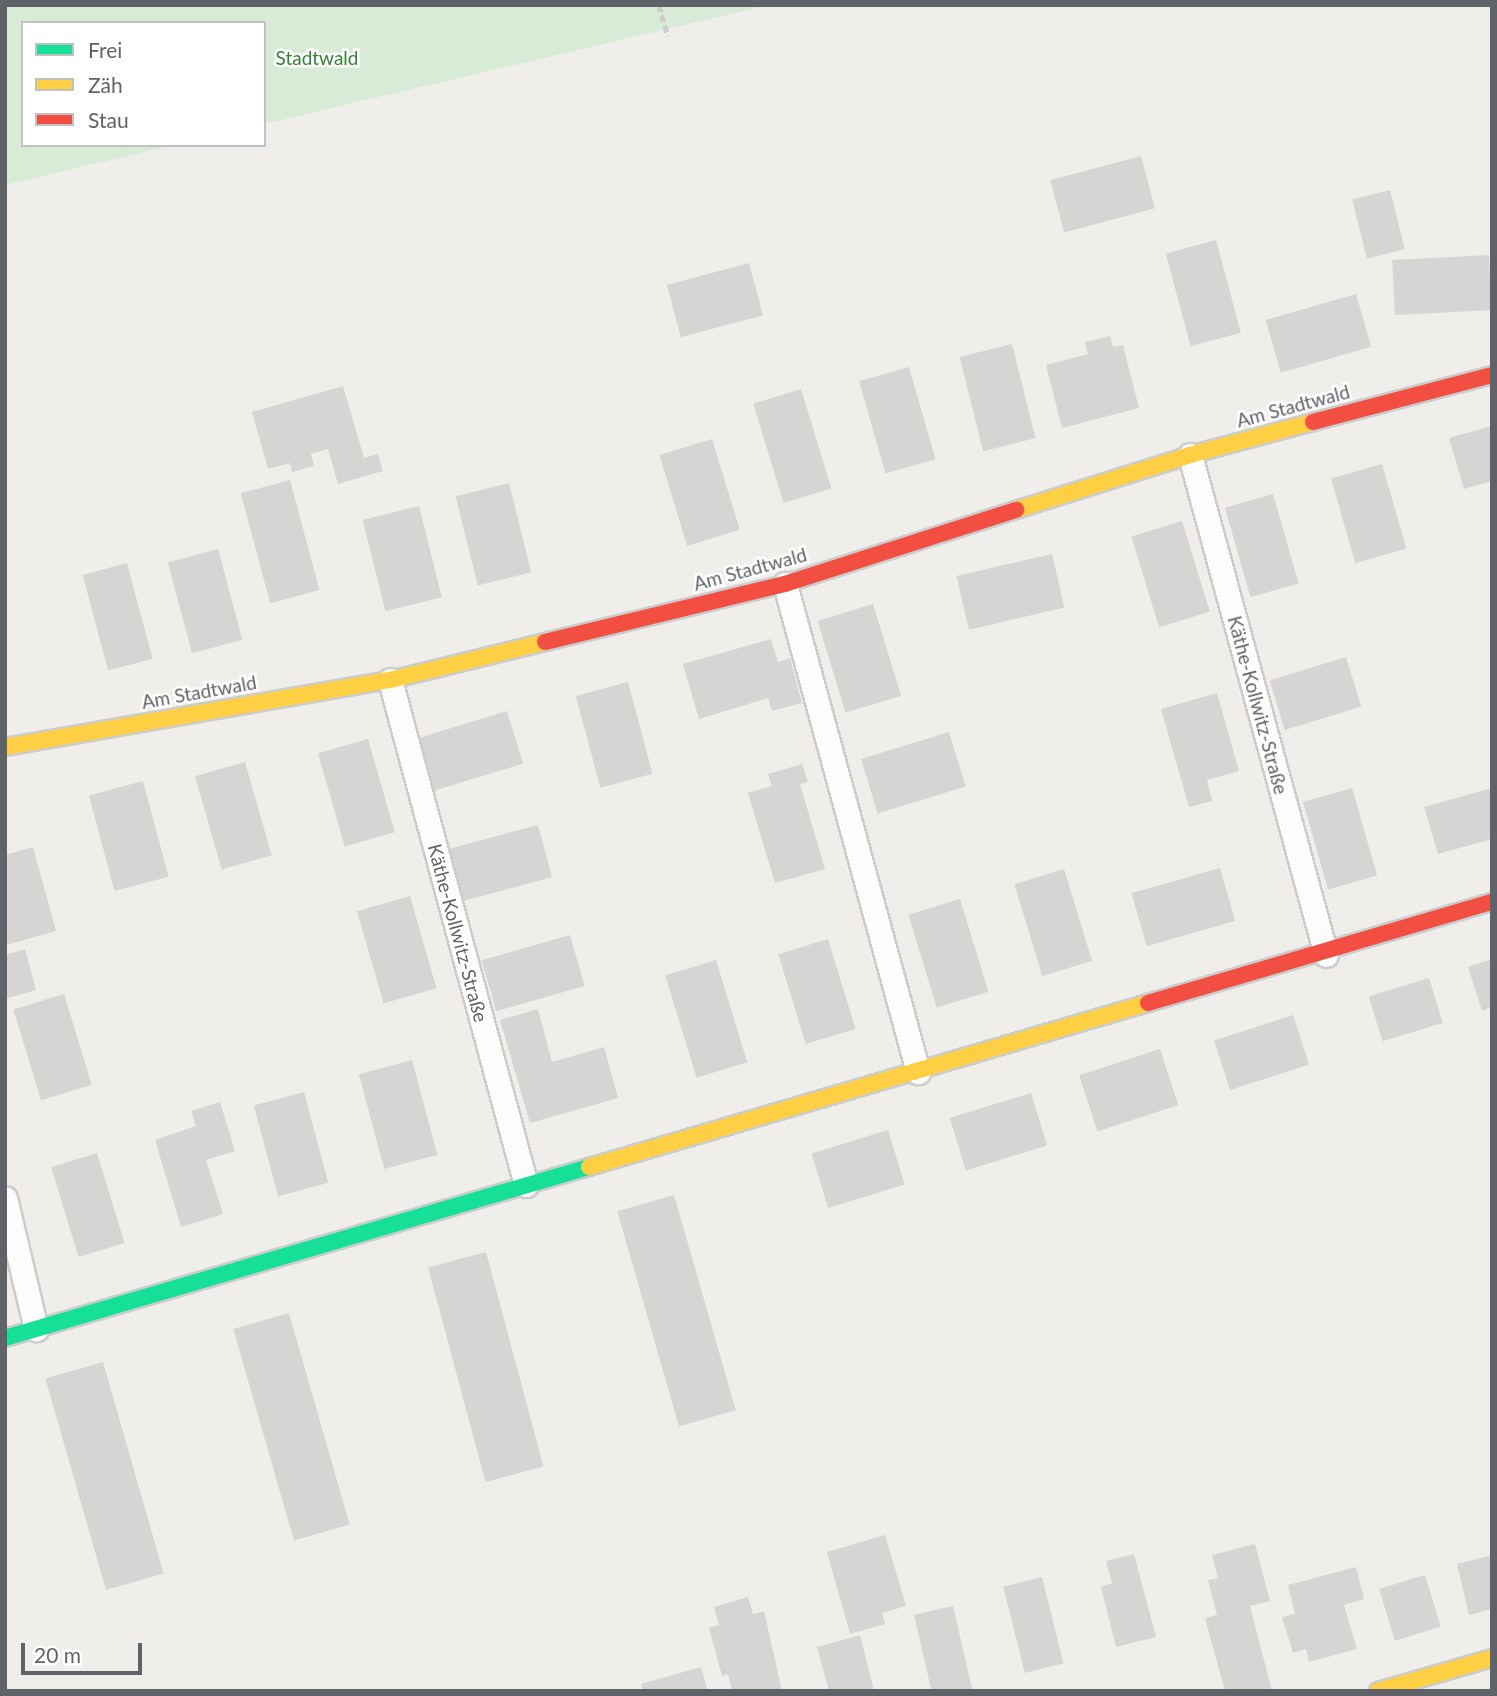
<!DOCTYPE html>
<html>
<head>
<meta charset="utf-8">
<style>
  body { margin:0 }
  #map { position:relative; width:1497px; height:1696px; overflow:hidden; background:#efeeea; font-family:Lato,sans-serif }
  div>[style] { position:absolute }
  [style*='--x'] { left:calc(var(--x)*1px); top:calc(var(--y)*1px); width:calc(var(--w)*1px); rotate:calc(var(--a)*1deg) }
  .green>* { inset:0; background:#d8ebd6 }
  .building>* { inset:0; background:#d6d5d3; transform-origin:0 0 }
  .path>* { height:4.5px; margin-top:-2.25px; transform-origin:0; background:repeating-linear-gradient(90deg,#cacfcc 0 7px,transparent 0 10.5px) }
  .roads { filter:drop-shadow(2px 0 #cbcccc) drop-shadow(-2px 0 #cbcccc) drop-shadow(0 2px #cbcccc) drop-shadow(0 -2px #cbcccc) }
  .lane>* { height:23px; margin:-11.5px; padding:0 11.5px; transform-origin:11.5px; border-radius:11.5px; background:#fdfcfc }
  .fast>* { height:16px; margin:-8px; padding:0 8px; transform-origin:8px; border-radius:8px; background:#16e098 }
  .slow>* { height:16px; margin:-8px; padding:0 8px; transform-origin:8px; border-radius:8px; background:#ffcf43 }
  .jam>* { height:16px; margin:-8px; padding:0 8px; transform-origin:8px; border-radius:8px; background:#f24e42 }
  span { translate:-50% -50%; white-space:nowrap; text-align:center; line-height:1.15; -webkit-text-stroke:5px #fff; paint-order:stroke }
  .park-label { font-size:19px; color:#348238 }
  .street-label { font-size:19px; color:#5f6368 }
  .frame { position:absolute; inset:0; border:7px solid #5f6368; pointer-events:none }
  .legend { position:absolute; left:21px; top:21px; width:245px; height:126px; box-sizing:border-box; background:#fff; border:2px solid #bfc1c3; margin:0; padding:9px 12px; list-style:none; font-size:21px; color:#5f6368 }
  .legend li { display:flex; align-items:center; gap:14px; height:35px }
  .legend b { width:35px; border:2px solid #bfc1c3 }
  .scale { position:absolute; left:21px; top:1643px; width:121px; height:32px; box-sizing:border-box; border:4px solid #5f6368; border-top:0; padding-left:9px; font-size:21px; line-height:24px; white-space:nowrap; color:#5f6368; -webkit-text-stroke:5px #fff; paint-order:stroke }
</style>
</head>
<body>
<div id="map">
  <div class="green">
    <i style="clip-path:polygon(5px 5px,769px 5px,264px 124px,264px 23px,23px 23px,23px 145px,174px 145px,5px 185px)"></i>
  </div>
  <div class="building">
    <i style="left:1141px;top:156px;width:54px;height:94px;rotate:75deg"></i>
    <i style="left:1390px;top:190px;width:61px;height:39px;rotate:76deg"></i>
    <i style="left:1216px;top:240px;width:96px;height:52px;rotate:75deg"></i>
    <i style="left:1489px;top:255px;width:55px;height:97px;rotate:87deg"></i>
    <i style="left:749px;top:263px;width:54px;height:85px;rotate:75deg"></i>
    <i style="left:1356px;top:294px;width:55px;height:94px;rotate:74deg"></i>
    <i style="clip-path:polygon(1110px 336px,1113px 347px,1123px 345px,1139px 408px,1062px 428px,1046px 365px,1088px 354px,1085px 342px)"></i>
    <i style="left:1012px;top:344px;width:97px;height:54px;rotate:76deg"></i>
    <i style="left:909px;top:367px;width:96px;height:52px;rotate:74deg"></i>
    <i style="clip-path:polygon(343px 386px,364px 458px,378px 454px,383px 471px,338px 484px,328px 449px,311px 454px,314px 466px,292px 472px,290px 463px,268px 469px,252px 412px)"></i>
    <i style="left:801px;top:389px;width:104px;height:50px;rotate:73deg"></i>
    <i style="clip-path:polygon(1492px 426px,1492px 481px,1464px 489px,1449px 438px)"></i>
    <i style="left:712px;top:439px;width:95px;height:55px;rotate:73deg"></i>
    <i style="left:1382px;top:464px;width:88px;height:53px;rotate:74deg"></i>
    <i style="left:290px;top:480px;width:114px;height:51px;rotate:75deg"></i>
    <i style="left:509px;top:483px;width:92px;height:55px;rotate:76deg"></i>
    <i style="left:1273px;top:494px;width:93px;height:50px;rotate:74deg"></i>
    <i style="left:419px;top:506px;width:94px;height:58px;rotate:76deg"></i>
    <i style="left:1182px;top:521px;width:95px;height:53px;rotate:73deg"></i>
    <i style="left:218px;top:549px;width:94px;height:52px;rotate:75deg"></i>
    <i style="left:1052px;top:554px;width:55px;height:98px;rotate:77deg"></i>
    <i style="left:127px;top:563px;width:99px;height:46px;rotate:75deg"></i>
    <i style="left:873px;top:604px;width:96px;height:58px;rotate:73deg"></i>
    <i style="clip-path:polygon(771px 639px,778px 662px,790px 658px,802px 703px,772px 711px,768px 698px,699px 719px,683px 664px)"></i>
    <i style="left:1346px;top:657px;width:52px;height:80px;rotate:73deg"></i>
    <i style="left:628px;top:682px;width:95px;height:54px;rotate:75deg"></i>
    <i style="clip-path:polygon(1217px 693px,1239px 771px,1207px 780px,1212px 801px,1189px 807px,1161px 709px)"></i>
    <i style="left:507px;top:711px;width:55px;height:94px;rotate:73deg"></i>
    <i style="left:949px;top:732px;width:57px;height:92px;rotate:73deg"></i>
    <i style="left:368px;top:739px;width:97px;height:52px;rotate:74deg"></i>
    <i style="left:245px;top:762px;width:97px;height:52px;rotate:74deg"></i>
    <i style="clip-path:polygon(802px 764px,808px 782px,800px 784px,825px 869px,775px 883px,748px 793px,772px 786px,768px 774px)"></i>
    <i style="left:143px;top:781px;width:99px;height:56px;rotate:75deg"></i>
    <i style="left:1352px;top:788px;width:91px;height:51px;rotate:74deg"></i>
    <i style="clip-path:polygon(1492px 788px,1492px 839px,1438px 854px,1424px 807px)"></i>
    <i style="left:538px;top:825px;width:54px;height:92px;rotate:75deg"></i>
    <i style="clip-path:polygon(33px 847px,56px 931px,6px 945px,5px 855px)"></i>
    <i style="left:1220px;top:868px;width:55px;height:92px;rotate:74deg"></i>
    <i style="left:1064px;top:869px;width:96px;height:52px;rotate:73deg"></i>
    <i style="left:410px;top:896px;width:96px;height:55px;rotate:74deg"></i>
    <i style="left:960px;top:899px;width:97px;height:54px;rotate:73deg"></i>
    <i style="left:570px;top:935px;width:53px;height:92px;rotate:74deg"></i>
    <i style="left:828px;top:939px;width:94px;height:52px;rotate:73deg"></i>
    <i style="clip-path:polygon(25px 949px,36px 990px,5px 999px,5px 955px)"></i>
    <i style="clip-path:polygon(1492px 959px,1492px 1007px,1482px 1011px,1468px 967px)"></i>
    <i style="left:716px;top:960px;width:107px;height:53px;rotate:73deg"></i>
    <i style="left:1429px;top:978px;width:47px;height:63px;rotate:73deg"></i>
    <i style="left:64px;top:994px;width:95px;height:53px;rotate:73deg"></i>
    <i style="clip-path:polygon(538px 1009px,552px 1062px,604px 1047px,618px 1098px,530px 1123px,500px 1020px)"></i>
    <i style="left:1293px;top:1015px;width:52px;height:83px;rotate:72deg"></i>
    <i style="left:1160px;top:1049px;width:59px;height:85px;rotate:72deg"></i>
    <i style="left:412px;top:1060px;width:98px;height:55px;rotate:75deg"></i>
    <i style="left:304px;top:1092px;width:94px;height:52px;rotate:75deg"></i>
    <i style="left:1031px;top:1093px;width:55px;height:85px;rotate:73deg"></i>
    <i style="clip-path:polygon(220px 1102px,235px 1151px,206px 1160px,223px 1214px,181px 1227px,155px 1140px,196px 1126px,191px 1111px)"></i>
    <i style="left:888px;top:1130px;width:57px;height:80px;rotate:73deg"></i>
    <i style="left:97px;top:1153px;width:94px;height:48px;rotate:73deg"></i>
    <i style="left:674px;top:1195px;width:224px;height:59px;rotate:74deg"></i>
    <i style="left:486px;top:1252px;width:222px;height:60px;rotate:75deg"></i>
    <i style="left:289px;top:1313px;width:220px;height:58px;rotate:74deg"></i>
    <i style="left:103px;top:1362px;width:220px;height:60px;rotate:74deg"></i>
    <i style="clip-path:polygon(885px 1535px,906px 1606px,882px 1613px,885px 1624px,850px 1634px,827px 1552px)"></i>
    <i style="clip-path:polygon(1255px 1544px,1270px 1601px,1250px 1606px,1272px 1691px,1225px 1691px,1205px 1618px,1217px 1615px,1208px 1580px,1218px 1578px,1212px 1555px)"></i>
    <i style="clip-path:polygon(1134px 1554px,1156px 1637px,1116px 1647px,1101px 1587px,1112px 1583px,1106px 1561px)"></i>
    <i style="clip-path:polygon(1492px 1555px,1492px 1609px,1469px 1615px,1457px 1564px)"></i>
    <i style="clip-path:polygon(1356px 1567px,1364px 1599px,1344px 1605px,1357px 1649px,1309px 1662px,1306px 1649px,1293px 1653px,1282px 1617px,1295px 1614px,1288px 1585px)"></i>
    <i style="left:1425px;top:1575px;width:54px;height:48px;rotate:73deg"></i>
    <i style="left:1042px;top:1577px;width:89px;height:40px;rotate:76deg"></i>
    <i style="clip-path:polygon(748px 1597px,753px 1614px,764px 1611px,782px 1691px,732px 1691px,728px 1674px,722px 1676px,709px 1628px,719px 1625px,714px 1607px)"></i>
    <i style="left:953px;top:1606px;width:86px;height:40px;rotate:77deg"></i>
    <i style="clip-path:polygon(860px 1635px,874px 1691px,829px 1691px,817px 1647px)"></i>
    <i style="clip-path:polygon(701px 1667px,708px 1691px,643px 1691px,641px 1684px)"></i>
  </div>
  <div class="path">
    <i style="--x:659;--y:5;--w:32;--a:74"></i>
  </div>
  <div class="roads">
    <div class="lane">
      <i style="--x:1190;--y:455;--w:518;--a:74.78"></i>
      <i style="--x:785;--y:584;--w:506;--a:74.75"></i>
      <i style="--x:390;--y:680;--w:523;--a:74.93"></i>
      <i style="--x:5;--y:1198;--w:135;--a:76.7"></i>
    </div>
    <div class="fast">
      <i style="--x:5;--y:1338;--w:609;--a:-16.32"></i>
    </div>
    <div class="slow">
      <i style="--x:1016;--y:510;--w:182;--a:-17.5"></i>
      <i style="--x:1190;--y:455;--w:127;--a:-15"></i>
      <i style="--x:5;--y:747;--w:391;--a:-9.9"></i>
      <i style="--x:390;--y:680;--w:160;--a:-13.8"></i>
      <i style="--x:589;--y:1167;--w:583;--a:-16.35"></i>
      <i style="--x:1378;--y:1691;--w:119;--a:-16.1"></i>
    </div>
    <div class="jam">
      <i style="--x:1313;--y:422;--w:185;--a:-14.7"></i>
      <i style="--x:545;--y:642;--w:247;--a:-13.6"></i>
      <i style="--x:785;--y:584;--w:243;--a:-17.8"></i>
      <i style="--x:1148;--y:1003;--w:359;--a:-16.4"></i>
    </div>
  </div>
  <div class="park-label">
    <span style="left:317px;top:58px">Stadtwald</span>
  </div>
  <div class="street-label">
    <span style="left:1293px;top:406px;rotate:-15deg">Am Stadtwald</span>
    <span style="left:750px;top:569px;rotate:-15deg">Am Stadtwald</span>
    <span style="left:199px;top:692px;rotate:-10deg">Am Stadtwald</span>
    <span style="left:1258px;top:705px;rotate:75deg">Käthe-Kollwitz-Straße</span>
    <span style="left:458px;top:933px;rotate:75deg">Käthe-Kollwitz-Straße</span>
  </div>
  <div class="frame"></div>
  <ul class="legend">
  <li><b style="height:9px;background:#16e098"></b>Frei</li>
  <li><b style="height:9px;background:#ffcf43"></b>Zäh</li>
  <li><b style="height:9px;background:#f24e42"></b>Stau</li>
  </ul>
  <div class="scale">20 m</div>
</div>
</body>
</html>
